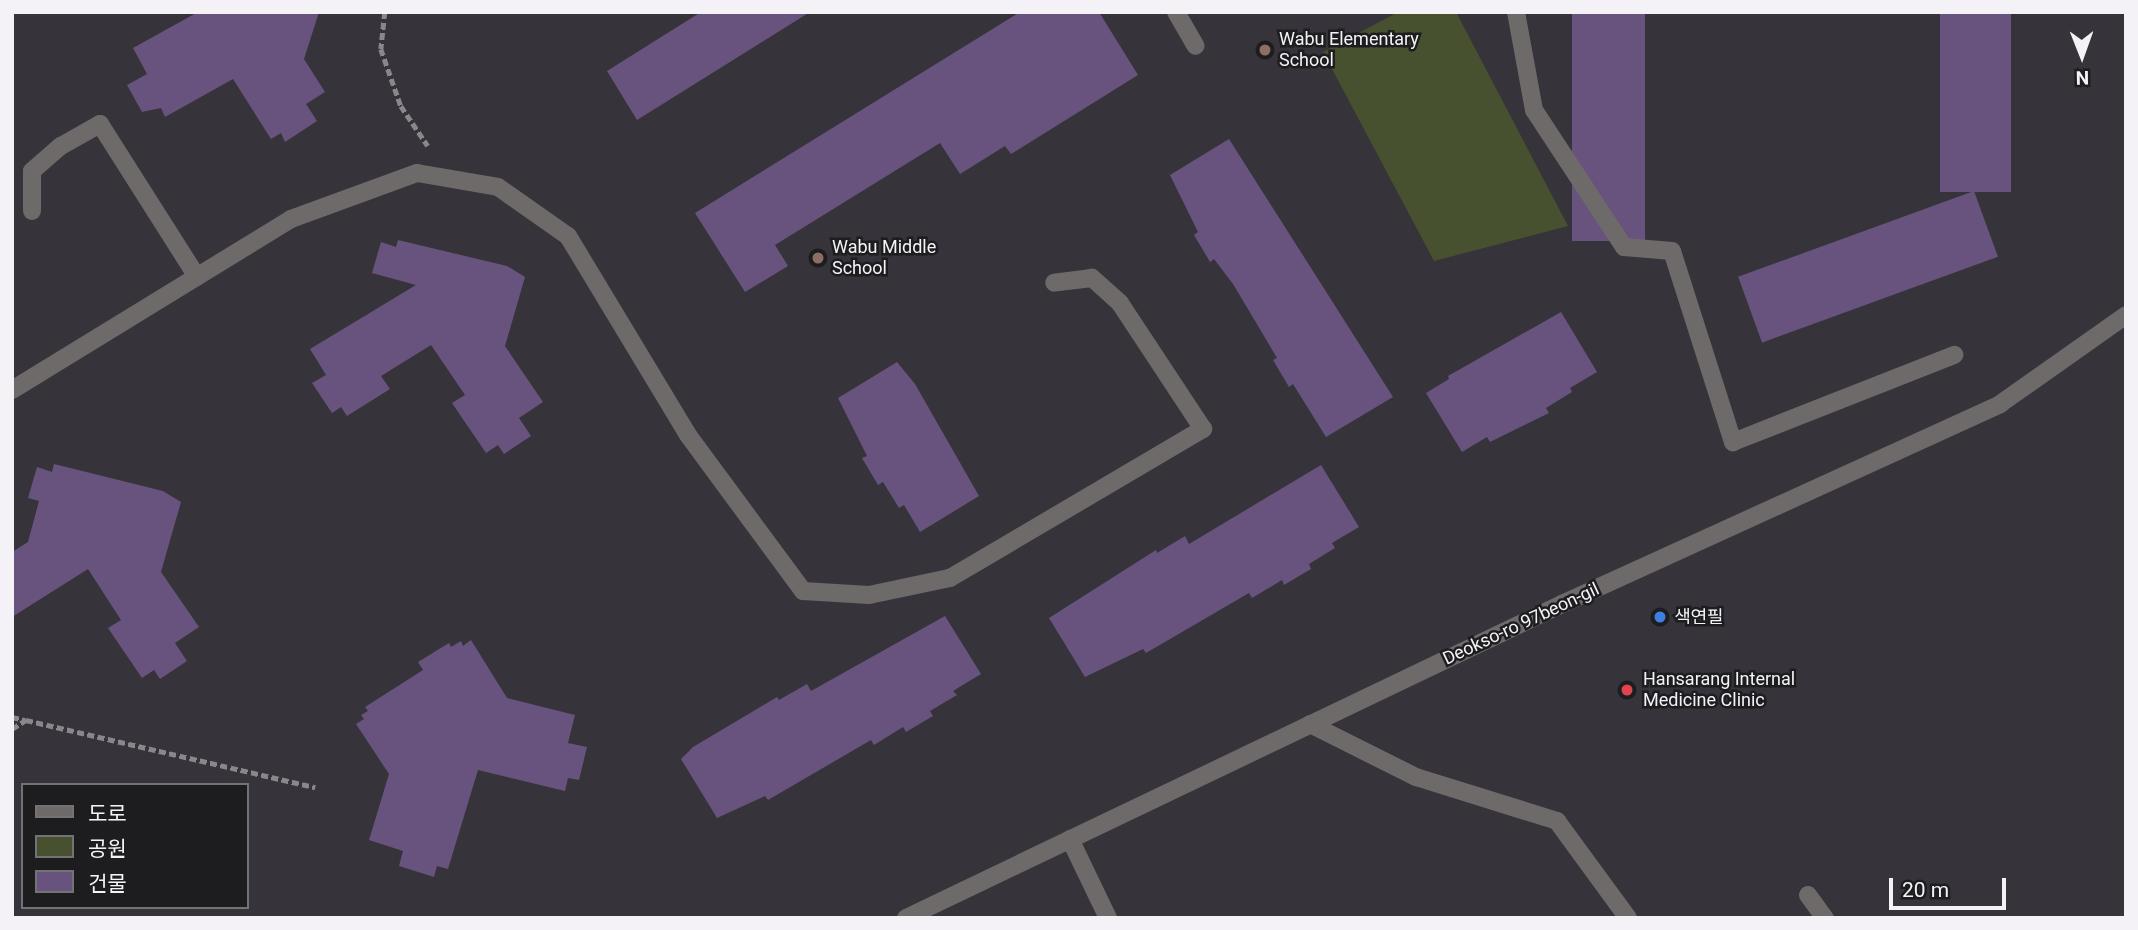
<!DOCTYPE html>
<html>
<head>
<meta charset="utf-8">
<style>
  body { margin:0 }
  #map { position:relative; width:2138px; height:930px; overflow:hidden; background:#36343a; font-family:Roboto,"Noto Sans KR",sans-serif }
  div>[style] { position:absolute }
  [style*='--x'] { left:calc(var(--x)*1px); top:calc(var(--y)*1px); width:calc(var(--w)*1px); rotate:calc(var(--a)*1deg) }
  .green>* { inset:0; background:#475130 }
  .building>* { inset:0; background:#67537e; transform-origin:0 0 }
  .path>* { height:4.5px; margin-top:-2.25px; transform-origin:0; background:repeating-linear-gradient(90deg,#89878c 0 7px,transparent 0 10.5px) }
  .service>* { height:18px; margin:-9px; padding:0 9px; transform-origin:9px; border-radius:9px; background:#6e6a6a }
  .minor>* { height:18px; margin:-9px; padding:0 9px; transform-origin:9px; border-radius:9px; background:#6e6a6a }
  .dots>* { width:19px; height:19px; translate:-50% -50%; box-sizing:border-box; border:4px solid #1d1c1f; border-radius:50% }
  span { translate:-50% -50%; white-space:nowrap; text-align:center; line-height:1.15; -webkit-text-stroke:5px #1d1c1f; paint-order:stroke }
  .poi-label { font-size:18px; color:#f4f2f6 }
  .left { translate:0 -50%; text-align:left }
  .street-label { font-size:18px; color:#f4f2f6 }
  .frame { position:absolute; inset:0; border:14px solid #f4f2f6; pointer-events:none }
  .legend { position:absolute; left:21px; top:783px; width:228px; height:126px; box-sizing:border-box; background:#1d1c1f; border:2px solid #737275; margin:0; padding:9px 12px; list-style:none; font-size:21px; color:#f4f2f6 }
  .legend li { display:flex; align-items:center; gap:14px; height:35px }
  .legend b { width:35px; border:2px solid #737275 }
  .north { position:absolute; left:2047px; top:21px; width:70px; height:70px; -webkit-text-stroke:5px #1d1c1f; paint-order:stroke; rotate:179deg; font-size:19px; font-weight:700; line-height:28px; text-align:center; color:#f4f2f6 }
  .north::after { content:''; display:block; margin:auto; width:24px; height:32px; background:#f4f2f6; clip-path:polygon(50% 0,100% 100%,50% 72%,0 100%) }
  .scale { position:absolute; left:1889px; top:878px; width:117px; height:32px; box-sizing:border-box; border:4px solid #f4f2f6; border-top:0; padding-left:9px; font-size:21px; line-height:24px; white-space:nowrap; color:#f4f2f6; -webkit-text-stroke:5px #1d1c1f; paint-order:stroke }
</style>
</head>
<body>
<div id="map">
  <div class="green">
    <i style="clip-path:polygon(1398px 12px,1456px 12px,1568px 226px,1434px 261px,1323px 52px)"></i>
  </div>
  <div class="building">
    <i style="clip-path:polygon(198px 12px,319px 12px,304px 59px,325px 92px,306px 104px,317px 121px,285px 142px,281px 133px,271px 139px,233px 79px,165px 117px,161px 108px,142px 112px,127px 85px,147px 74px,133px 48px)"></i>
    <i style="clip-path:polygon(701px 12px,810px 12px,637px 120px,607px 71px)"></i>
    <i style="clip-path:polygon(1020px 12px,1099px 12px,1138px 75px,1011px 154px,1005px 146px,960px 174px,940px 143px,775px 245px,788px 266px,745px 292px,695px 213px)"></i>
    <i style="left:1572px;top:12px;width:73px;height:229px"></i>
    <i style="left:1940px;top:12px;width:71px;height:180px"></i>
    <i style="clip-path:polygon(1229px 139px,1393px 397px,1326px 437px,1293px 384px,1289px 387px,1273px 360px,1277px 358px,1233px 284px,1214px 259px,1210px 262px,1194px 235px,1198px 232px,1170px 175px)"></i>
    <i style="left:1974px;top:191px;width:70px;height:251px;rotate:70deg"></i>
    <i style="clip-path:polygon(398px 240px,507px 266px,525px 277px,505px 346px,543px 402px,519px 418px,531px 436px,504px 454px,498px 445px,486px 453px,452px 403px,465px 395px,431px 345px,381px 376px,390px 389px,347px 416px,341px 407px,332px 413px,312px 383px,326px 375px,310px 349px,416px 285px,372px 273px,381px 242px,396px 247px)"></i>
    <i style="clip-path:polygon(1561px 312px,1597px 372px,1570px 388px,1572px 392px,1546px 408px,1549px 413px,1490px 442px,1487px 437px,1462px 452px,1426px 393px,1449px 379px,1448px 376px)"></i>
    <i style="clip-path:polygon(897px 362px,915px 384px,979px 496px,920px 532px,904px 505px,899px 508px,883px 482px,878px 485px,862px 458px,867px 456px,838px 398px)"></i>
    <i style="clip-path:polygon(54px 464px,163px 491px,181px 502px,161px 572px,199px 627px,175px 643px,187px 661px,160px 679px,154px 670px,142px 678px,108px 628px,121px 620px,88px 569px,12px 617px,12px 552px,28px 542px,39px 501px,28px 498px,37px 467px,52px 472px)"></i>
    <i style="clip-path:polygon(1321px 465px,1359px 527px,1332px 543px,1335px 548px,1309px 564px,1311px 569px,1284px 585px,1282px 580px,1252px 598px,1249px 593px,1146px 653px,1143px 649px,1085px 677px,1049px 618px,1156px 550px,1157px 553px,1185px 536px,1189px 544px)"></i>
    <i style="clip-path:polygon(945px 616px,981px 674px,953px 691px,957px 695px,930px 711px,933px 716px,906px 732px,903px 727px,874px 745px,871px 740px,768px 800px,765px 796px,717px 818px,681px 759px,693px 747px,777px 697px,779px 700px,807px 684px,811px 691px)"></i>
    <i style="clip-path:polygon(471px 640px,507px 698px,575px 715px,568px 743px,587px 747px,579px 780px,568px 778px,565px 791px,478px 770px,448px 869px,437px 866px,434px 877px,399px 866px,403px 851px,369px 840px,389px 774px,356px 724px,364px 719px,361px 715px,368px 711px,365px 707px,423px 670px,418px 662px,449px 643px,451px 647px,461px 641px,463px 646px)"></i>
  </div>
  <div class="path">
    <i style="--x:385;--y:12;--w:37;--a:96"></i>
    <i style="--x:381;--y:49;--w:60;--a:70.7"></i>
    <i style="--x:401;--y:106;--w:48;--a:56"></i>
    <i style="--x:12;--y:717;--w:13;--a:13"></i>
    <i style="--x:12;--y:729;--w:17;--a:-33"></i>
    <i style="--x:26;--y:720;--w:297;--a:13.1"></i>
  </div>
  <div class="service">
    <i style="--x:1176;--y:12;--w:39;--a:60"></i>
    <i style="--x:1516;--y:12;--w:100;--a:79.6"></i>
    <i style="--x:1534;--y:110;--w:164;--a:56.7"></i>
    <i style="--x:1624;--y:247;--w:48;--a:4.8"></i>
    <i style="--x:1672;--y:251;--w:201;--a:72.3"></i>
    <i style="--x:1733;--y:442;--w:238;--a:-21.5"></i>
    <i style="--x:32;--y:211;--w:40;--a:-90"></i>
    <i style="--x:32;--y:171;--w:38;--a:-41"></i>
    <i style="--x:61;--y:146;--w:45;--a:-29.4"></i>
    <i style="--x:100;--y:124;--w:181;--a:57.6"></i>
    <i style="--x:12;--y:390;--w:327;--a:-31.5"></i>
    <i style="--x:291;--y:219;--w:134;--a:-20.1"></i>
    <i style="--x:417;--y:173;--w:82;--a:9.8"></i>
    <i style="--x:498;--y:187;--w:85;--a:35"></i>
    <i style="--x:568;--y:236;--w:232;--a:58.9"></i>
    <i style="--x:688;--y:435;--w:194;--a:53.6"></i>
    <i style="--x:803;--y:591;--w:66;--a:3.5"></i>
    <i style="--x:869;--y:595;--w:83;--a:-11.9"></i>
    <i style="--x:950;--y:578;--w:294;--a:-30.5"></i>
    <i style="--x:1203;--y:429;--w:151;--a:-123.4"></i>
    <i style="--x:1120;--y:303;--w:38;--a:-138"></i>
    <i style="--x:1092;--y:278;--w:38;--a:173"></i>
    <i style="--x:1070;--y:839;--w:88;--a:64.3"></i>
  </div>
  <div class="minor">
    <i style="--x:1310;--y:724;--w:119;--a:26.6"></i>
    <i style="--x:1416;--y:777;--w:148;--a:17.3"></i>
    <i style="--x:1557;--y:821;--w:120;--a:53.8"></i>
    <i style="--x:1808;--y:895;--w:29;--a:54"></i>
    <i style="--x:906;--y:918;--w:727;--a:-25.58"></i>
    <i style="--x:1562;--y:604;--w:482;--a:-24.5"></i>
    <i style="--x:2000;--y:404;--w:154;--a:-35.2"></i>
  </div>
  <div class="dots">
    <i style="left:1265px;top:50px;background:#8d6e63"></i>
    <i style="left:818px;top:258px;background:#8d6e63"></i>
    <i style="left:1660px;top:617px;background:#3f7fe0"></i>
    <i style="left:1627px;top:690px;background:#e0444e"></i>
  </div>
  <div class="poi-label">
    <span class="left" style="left:1279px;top:50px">Wabu Elementary<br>School</span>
    <span class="left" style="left:832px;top:258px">Wabu Middle<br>School</span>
    <span class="left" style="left:1674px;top:617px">색연필</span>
    <span class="left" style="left:1643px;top:690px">Hansarang Internal<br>Medicine Clinic</span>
  </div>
  <div class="street-label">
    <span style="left:1521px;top:624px;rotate:-25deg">Deokso-ro 97beon-gil</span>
  </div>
  <div class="frame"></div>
  <ul class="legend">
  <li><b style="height:9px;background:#6e6a6a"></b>도로</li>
  <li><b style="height:19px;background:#475130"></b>공원</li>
  <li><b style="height:19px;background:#67537e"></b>건물</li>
  </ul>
  <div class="north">N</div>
  <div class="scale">20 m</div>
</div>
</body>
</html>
